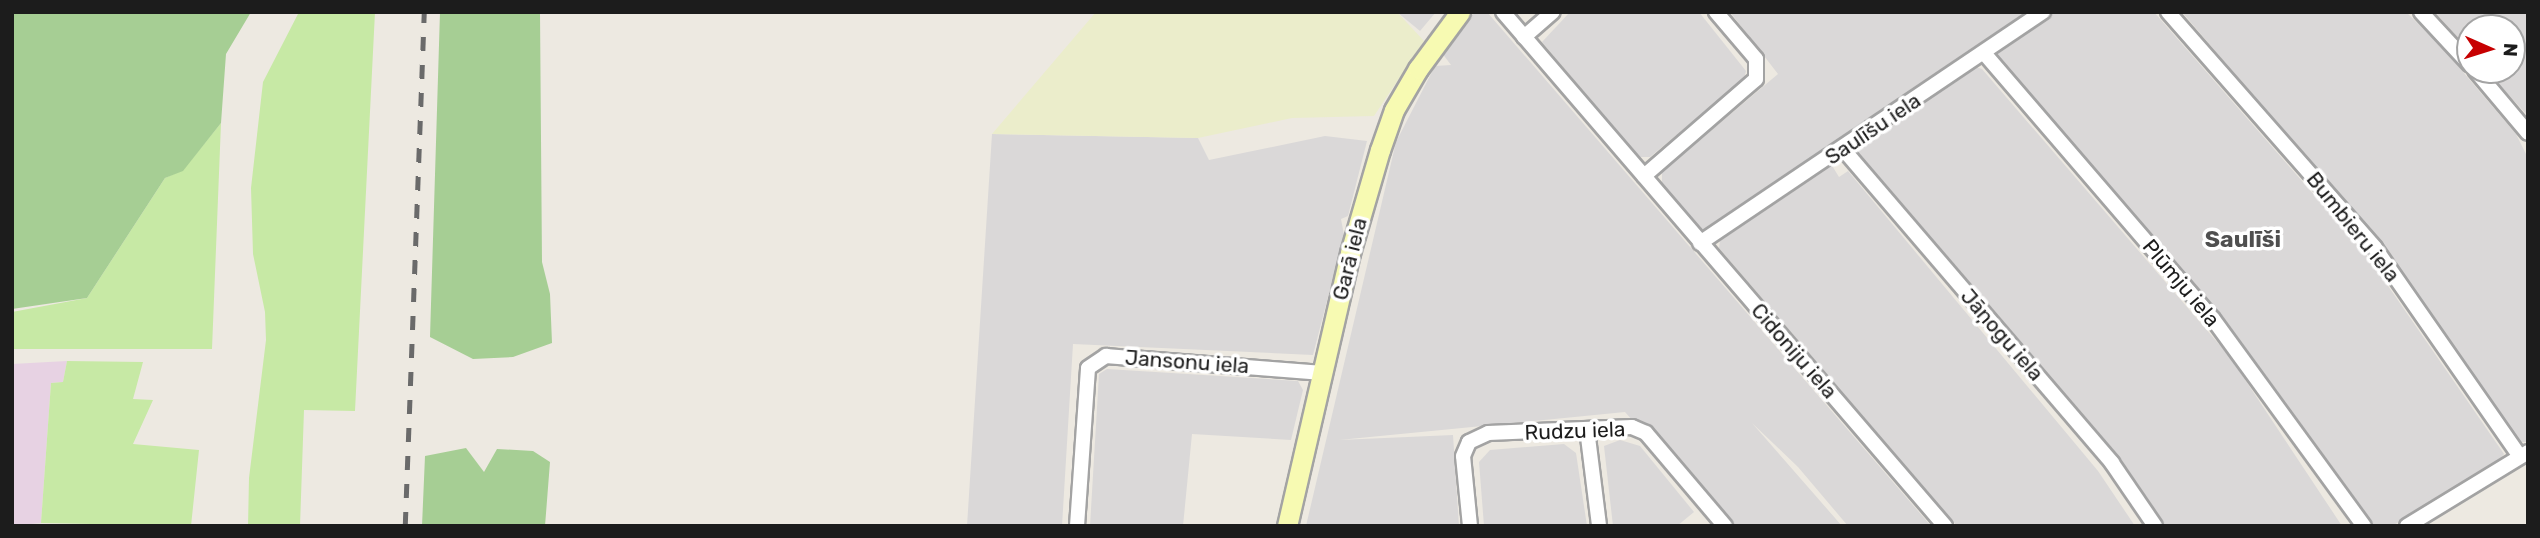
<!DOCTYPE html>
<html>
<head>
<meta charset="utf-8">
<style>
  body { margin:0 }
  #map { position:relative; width:2540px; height:538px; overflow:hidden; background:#ede9e1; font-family:Rubik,sans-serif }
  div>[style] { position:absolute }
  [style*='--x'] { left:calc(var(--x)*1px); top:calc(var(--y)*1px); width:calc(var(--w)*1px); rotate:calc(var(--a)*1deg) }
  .residential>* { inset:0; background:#dad8d8 }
  .industrial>* { inset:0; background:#e7d2e3 }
  .farmland>* { inset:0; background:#ebedcb }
  .grass>* { inset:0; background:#c7e9a5 }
  .forest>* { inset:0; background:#a6ce94 }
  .roads { filter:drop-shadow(2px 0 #a3a3a3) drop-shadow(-2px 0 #a3a3a3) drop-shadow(0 2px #a3a3a3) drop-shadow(0 -2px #a3a3a3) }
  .street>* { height:14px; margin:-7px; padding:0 7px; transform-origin:7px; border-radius:7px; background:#fff }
  .secondary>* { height:19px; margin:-9.5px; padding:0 9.5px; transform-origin:9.5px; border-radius:9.5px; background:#f7fab2 }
  .rail>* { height:4.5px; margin-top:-2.25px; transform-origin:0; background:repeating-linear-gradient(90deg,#6a6a6a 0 14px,transparent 0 28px) }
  span { translate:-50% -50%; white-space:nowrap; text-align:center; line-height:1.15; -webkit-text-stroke:7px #fff; paint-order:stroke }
  .street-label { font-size:21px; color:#1c1c1c }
  .neighbourhood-label { font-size:23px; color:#4f4f4f; font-weight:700 }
  .frame { position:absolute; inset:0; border:14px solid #1c1c1c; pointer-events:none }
  .north { position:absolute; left:2456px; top:14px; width:70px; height:70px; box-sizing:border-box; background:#fff; border:2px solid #a4a4a4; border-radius:50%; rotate:93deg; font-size:19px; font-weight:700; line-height:28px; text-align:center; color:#1c1c1c }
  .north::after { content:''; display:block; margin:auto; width:24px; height:32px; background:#c70001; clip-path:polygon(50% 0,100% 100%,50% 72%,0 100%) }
</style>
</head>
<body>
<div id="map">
  <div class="residential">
    <i style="clip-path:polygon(1397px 12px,1436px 12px,1420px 31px)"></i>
    <i style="clip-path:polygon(1475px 12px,1487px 12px,1931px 526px,1848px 526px,1798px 467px,1752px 423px,1842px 526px,1725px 526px,1625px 412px,1339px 440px,1453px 435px,1459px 526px,1306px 526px,1396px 142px,1435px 66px,1451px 65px,1442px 53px)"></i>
    <i style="clip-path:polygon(1570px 12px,1699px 12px,1746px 71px,1744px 79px,1650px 157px,1639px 157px,1542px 42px)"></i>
    <i style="clip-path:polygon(1730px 12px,2029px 12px,1709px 231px,1700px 229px,1662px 183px,1662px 172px,1778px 74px)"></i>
    <i style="clip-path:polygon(2051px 12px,2154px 12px,2366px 254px,2504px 454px,2497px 463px,2392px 526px,2373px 526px,1998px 56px,1995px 49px)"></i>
    <i style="clip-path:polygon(2182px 12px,2406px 12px,2440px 45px,2516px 134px,2528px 158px,2528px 442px,2521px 442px,2384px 249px)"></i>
    <i style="clip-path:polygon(2435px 12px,2528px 12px,2528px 116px,2486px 70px,2512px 70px,2512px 28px,2470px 28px,2470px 52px)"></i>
    <i style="clip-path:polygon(1973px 66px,1982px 69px,2230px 357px,2342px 526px,2165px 526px,2119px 459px,1856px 152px)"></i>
    <i style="clip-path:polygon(992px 134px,1198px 138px,1209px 160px,1325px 136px,1367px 141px,1348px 216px,1341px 219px,1344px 235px,1313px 355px,1073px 344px,1062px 526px,967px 526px)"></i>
    <i style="clip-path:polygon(1831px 164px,1839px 177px,1848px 171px,2098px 471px,2135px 526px,1957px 526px,1719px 248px,1720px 241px)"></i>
    <i style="clip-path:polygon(1107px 369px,1298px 381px,1303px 390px,1291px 440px,1192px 434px,1183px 526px,1090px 526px,1099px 374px)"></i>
    <i style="clip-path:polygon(1620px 440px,1640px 446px,1694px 512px,1677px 526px,1613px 526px,1604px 446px)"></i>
    <i style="clip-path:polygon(1564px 444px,1576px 453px,1587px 526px,1484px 526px,1479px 462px,1490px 450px)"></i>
  </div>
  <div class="industrial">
    <i style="clip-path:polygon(67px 361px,63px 382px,51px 383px,41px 523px,12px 526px,12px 364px)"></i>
  </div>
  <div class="farmland">
    <i style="clip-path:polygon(1096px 12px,1397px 12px,1424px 41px,1374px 116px,1292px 118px,1198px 138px,992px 134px)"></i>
  </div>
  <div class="grass">
    <i style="clip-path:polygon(299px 12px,375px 12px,355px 411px,304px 410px,300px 526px,248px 526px,249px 478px,266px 340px,265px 312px,253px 254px,251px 188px,263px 82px)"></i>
    <i style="clip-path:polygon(221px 123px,212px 349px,12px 349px,12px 312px,87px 298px,165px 178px,183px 170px)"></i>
    <i style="clip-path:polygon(67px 361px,143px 362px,133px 399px,153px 400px,133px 444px,199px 450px,191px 526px,41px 523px,51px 383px,63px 382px)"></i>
  </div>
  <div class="forest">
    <i style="clip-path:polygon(12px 12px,251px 12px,226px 54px,221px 123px,183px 171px,165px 178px,87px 298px,12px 309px)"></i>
    <i style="clip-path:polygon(440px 12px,540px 12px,542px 262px,550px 294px,552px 343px,513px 357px,473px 359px,430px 337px)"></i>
    <i style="clip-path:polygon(466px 448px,484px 472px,497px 449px,533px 451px,550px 462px,545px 526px,422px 526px,425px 456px)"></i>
  </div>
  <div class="roads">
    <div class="street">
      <i style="--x:1503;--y:12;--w:678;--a:49.31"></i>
      <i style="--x:2168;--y:12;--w:314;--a:48.7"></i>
      <i style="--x:2375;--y:248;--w:254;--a:55.2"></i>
      <i style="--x:2421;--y:12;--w:72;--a:47.2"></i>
      <i style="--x:1524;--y:37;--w:38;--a:-41"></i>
      <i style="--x:1984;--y:53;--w:351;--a:49.3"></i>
      <i style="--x:2213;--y:319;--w:256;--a:53.9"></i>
      <i style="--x:2475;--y:70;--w:82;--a:49.9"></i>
      <i style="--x:1844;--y:150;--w:412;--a:49.4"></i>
      <i style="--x:2112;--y:463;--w:76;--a:55.7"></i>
      <i style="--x:1644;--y:176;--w:148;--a:-40.9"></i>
      <i style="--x:1756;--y:79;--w:20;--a:-90"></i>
      <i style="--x:1756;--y:59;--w:62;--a:-130.4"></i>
      <i style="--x:1700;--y:243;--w:414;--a:-34"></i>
      <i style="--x:1587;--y:429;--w:98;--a:82.9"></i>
      <i style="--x:1077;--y:526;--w:158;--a:-86"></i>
      <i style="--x:1088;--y:368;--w:22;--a:-34"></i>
      <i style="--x:1106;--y:356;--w:217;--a:4.5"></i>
      <i style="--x:1470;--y:526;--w:70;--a:-95.7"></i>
      <i style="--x:1463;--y:456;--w:15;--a:-67"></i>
      <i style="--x:1469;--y:442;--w:21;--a:-25"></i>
      <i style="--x:1488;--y:433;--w:144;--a:-2.4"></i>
      <i style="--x:1632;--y:427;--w:15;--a:23"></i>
      <i style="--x:1646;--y:433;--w:122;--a:49.7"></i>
      <i style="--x:2407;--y:526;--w:142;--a:-31.4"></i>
    </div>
    <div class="secondary">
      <i style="--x:1287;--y:526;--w:280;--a:-77"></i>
      <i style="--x:1350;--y:253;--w:107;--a:-73.8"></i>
      <i style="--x:1380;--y:150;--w:42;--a:-70.7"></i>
      <i style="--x:1394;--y:110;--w:48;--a:-59.7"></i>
      <i style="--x:1418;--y:69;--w:71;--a:-53.6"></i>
    </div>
  </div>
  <div class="rail">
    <i style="--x:405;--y:526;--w:514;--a:-87.88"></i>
  </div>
  <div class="street-label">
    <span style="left:1873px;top:129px;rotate:-34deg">Saulīšu iela</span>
    <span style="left:2353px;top:227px;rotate:51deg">Bumbieru iela</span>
    <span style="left:1350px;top:259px;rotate:-76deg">Garā iela</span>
    <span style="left:2181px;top:283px;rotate:50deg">Plūmju iela</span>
    <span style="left:2002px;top:335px;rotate:49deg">Jāņogu iela</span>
    <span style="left:1794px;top:351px;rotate:49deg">Cidoniju iela</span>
    <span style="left:1187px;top:362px;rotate:4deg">Jansonu iela</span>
    <span style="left:1575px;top:431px;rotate:-2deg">Rudzu iela</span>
  </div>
  <div class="neighbourhood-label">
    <span style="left:2243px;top:239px">Saulīši</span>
  </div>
  <div class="frame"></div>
  <div class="north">N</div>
</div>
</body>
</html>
